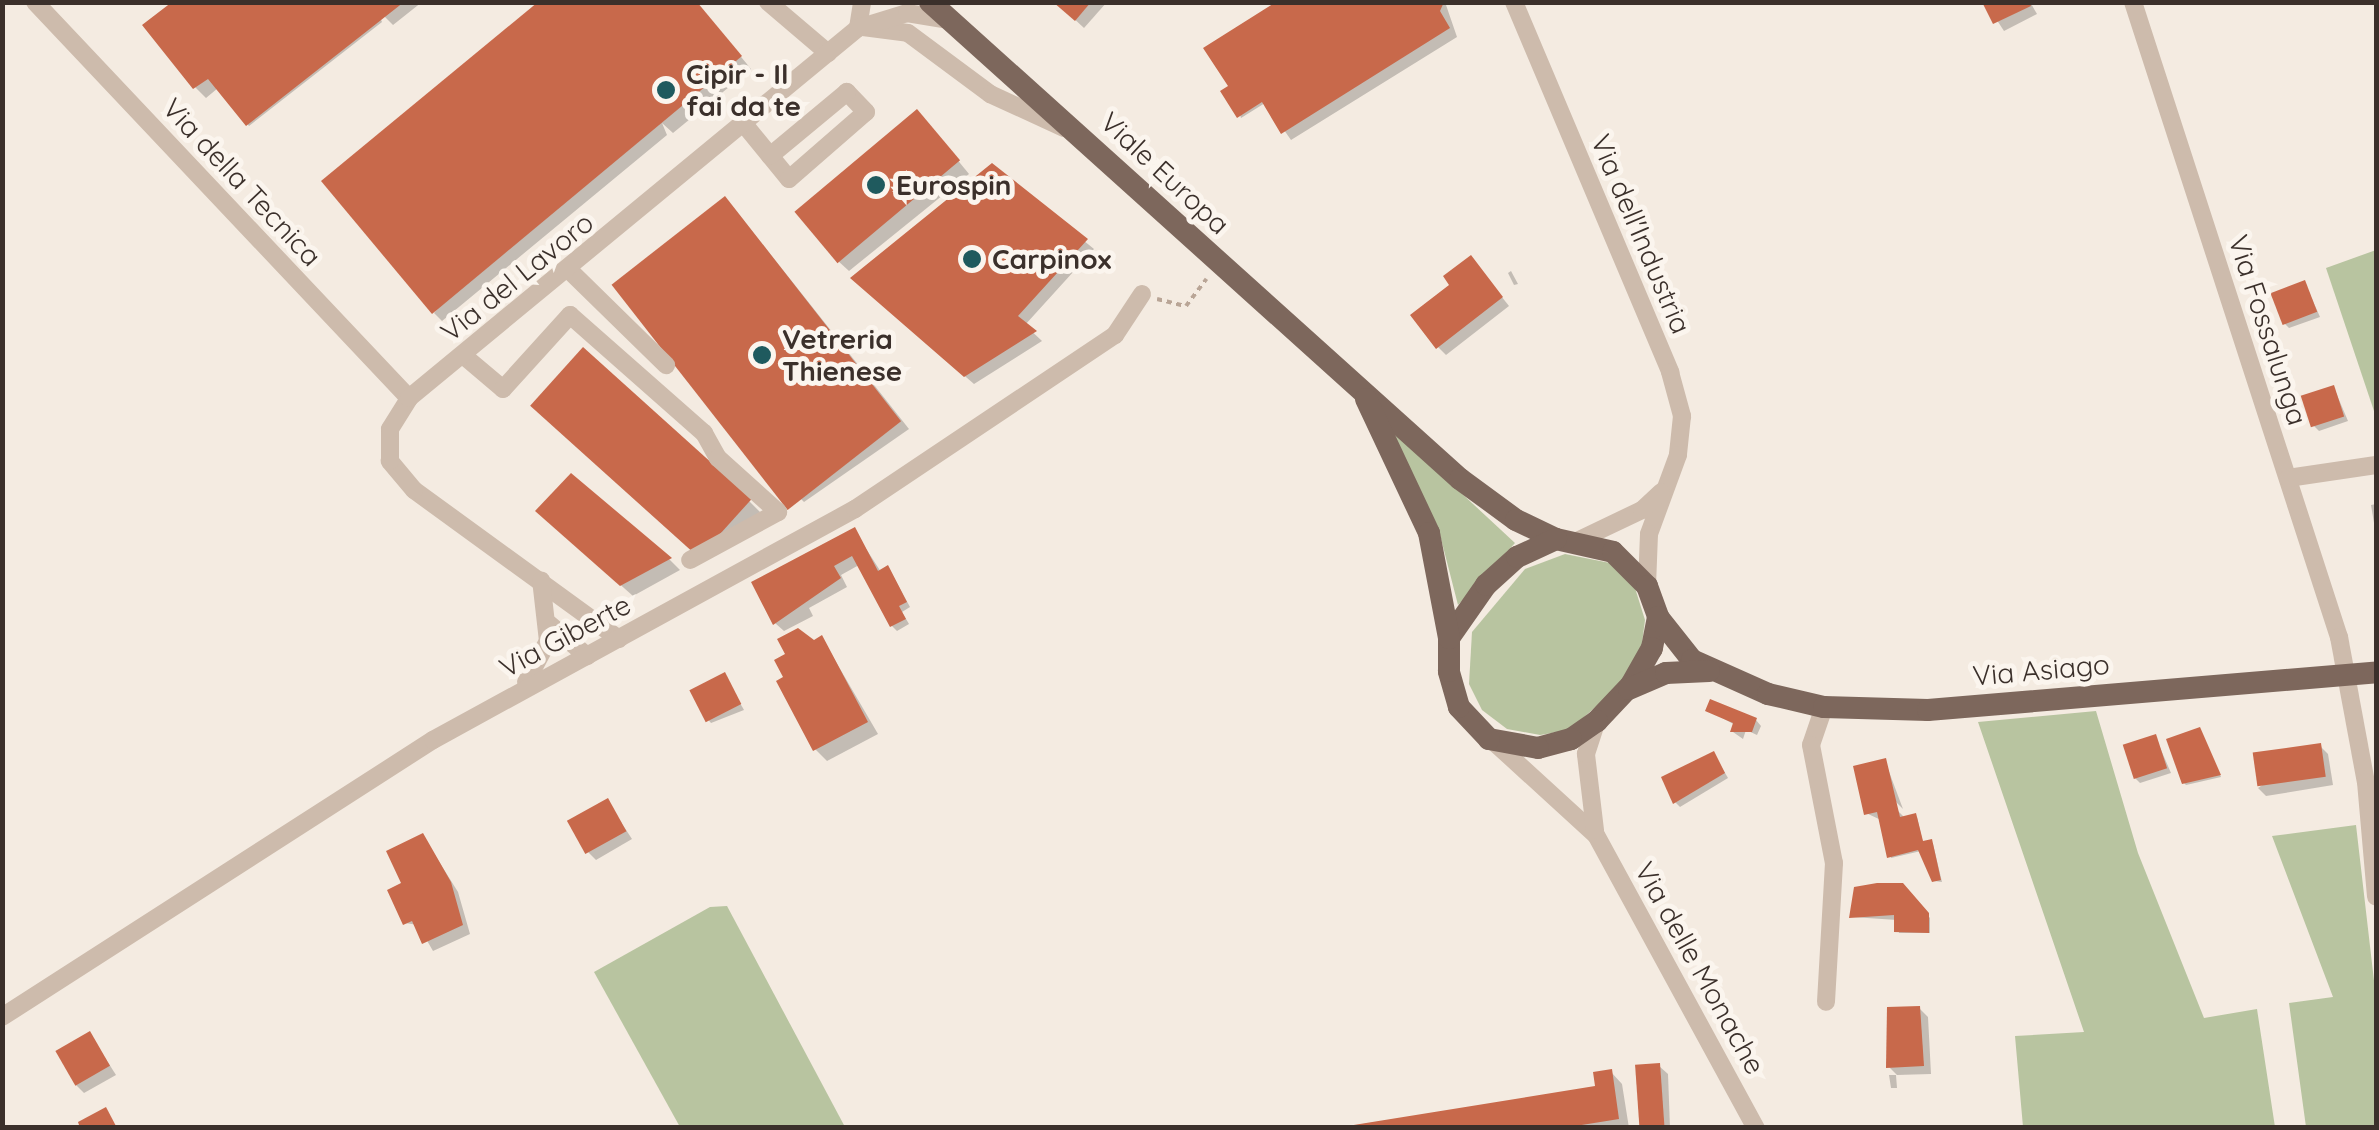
<!DOCTYPE html>
<html>
<head>
<meta charset="utf-8">
<style>
  body { margin:0 }
  #map { position:relative; width:2379px; height:1130px; overflow:hidden; background:#f4ebe1; font-family:Quicksand,sans-serif }
  div>[style] { position:absolute }
  [style*='--x'] { left:calc(var(--x)*1px); top:calc(var(--y)*1px); width:calc(var(--w)*1px); rotate:calc(var(--a)*1deg) }
  .green>* { inset:0; background:#b8c4a0 }
  .shadow>* { inset:0; background:#0003 }
  .building>* { inset:0; background:#c8694b; transform-origin:0 0 }
  .path>* { height:4px; margin-top:-2px; transform-origin:0; background:repeating-linear-gradient(90deg,#b9a596 0 5px,transparent 0 10px) }
  .minor>* { height:18px; margin:-9px; padding:0 9px; transform-origin:9px; border-radius:9px; background:#cdbbac }
  .major>* { height:22px; margin:-11px; padding:0 11px; transform-origin:11px; border-radius:11px; background:#7d675c }
  .dots>* { width:28px; height:28px; translate:-50% -50%; box-sizing:border-box; border:5px solid #fbf5ee; border-radius:50% }
  span { translate:-50% -50%; white-space:nowrap; text-align:center; line-height:1.15; -webkit-text-stroke:10px #fbf5ee; paint-order:stroke }
  .poi-label { font-size:28px; color:#3b302b; font-weight:700 }
  .left { translate:0 -50%; text-align:left }
  .street-label { font-size:28px; color:#3b302b }
  .frame { position:absolute; inset:0; border:5px solid #3b302b; pointer-events:none }
</style>
</head>
<body>
<div id="map">
  <div class="green">
    <i style="clip-path:polygon(2376px 250px,2376px 417px,2326px 268px)"></i>
    <i style="clip-path:polygon(1374px 412px,1515px 543px,1458px 605px,1438px 527px)"></i>
    <i style="clip-path:polygon(1565px 554px,1615px 564px,1635px 588px,1645px 620px,1641px 651px,1621px 685px,1569px 730px,1540px 735px,1507px 729px,1482px 710px,1469px 684px,1472px 632px,1525px 569px)"></i>
    <i style="clip-path:polygon(2096px 711px,2138px 853px,2204px 1018px,2257px 1009px,2275px 1127px,2023px 1127px,2015px 1036px,2084px 1032px,1978px 722px)"></i>
    <i style="clip-path:polygon(2356px 825px,2376px 998px,2376px 1127px,2306px 1127px,2289px 1003px,2333px 997px,2272px 836px)"></i>
    <i style="clip-path:polygon(727px 906px,845px 1127px,680px 1127px,594px 972px,710px 907px)"></i>
  </div>
  <div class="shadow">
    <i style="clip-path:polygon(176px 2px,422px 2px,393px 25px,376px 8px,382px 22px,249px 126px,218px 88px,206px 98px,195px 87px)"></i>
    <i style="clip-path:polygon(696px 2px,751px 69px,673px 133px,662px 123px,667px 135px,442px 321px,434px 313px)"></i>
    <i style="clip-path:polygon(1056px 2px,1107px 2px,1084px 28px)"></i>
    <i style="clip-path:polygon(1280px 2px,1445px 2px,1457px 37px,1291px 140px,1265px 103px,1241px 118px,1231px 87px)"></i>
    <i style="clip-path:polygon(1985px 2px,2030px 2px,2037px 14px,2004px 31px)"></i>
    <i style="clip-path:polygon(928px 124px,969px 174px,849px 271px,837px 260px)"></i>
    <i style="clip-path:polygon(992px 166px,1094px 249px,1025px 325px,1042px 341px,974px 384px,861px 286px)"></i>
    <i style="clip-path:polygon(733px 207px,909px 429px,804px 502px,796px 494px)"></i>
    <i style="clip-path:polygon(1478px 267px,1509px 306px,1446px 355px,1438px 347px)"></i>
    <i style="clip-path:polygon(1511px 271px,1518px 284px,1514px 285px,1508px 273px)"></i>
    <i style="clip-path:polygon(2305px 283px,2320px 317px,2289px 328px,2284px 323px)"></i>
    <i style="clip-path:polygon(583px 350px,749px 501px,760px 512px,705px 555px,543px 415px)"></i>
    <i style="clip-path:polygon(2334px 388px,2348px 421px,2319px 431px,2314px 426px)"></i>
    <i style="clip-path:polygon(572px 476px,670px 560px,680px 570px,633px 596px,550px 522px)"></i>
    <i style="clip-path:polygon(2376px 504px,2376px 535px,2371px 505px)"></i>
    <i style="clip-path:polygon(854px 530px,881px 572px,892px 574px,910px 607px,902px 612px,909px 624px,897px 631px,892px 626px,859px 565px,841px 575px,847px 587px,809px 608px,813px 616px,784px 631px,775px 623px)"></i>
    <i style="clip-path:polygon(822px 638px,878px 734px,827px 761px,815px 749px,814px 643px)"></i>
    <i style="clip-path:polygon(724px 675px,744px 710px,711px 723px,706px 717px)"></i>
    <i style="clip-path:polygon(1708px 710px,1756px 720px,1761px 726px,1757px 735px,1746px 730px,1743px 739px,1733px 732px,1735px 725px)"></i>
    <i style="clip-path:polygon(2200px 730px,2221px 777px,2186px 785px,2184px 783px)"></i>
    <i style="clip-path:polygon(2155px 736px,2171px 773px,2140px 783px,2135px 778px)"></i>
    <i style="clip-path:polygon(2320px 746px,2328px 754px,2333px 785px,2266px 796px,2258px 788px)"></i>
    <i style="clip-path:polygon(1714px 754px,1728px 778px,1680px 807px,1675px 802px)"></i>
    <i style="clip-path:polygon(1885px 761px,1903px 809px,1895px 801px,1895px 808px,1913px 826px,1917px 817px,1923px 843px,1933px 844px,1942px 882px,1934px 881px,1921px 851px,1891px 858px,1881px 820px,1866px 813px)"></i>
    <i style="clip-path:polygon(607px 801px,632px 839px,596px 860px,588px 852px)"></i>
    <i style="clip-path:polygon(423px 836px,458px 892px,470px 934px,433px 951px,418px 925px,405px 923px,402px 885px)"></i>
    <i style="clip-path:polygon(1902px 885px,1930px 918px,1930px 933px,1899px 933px,1897px 920px,1852px 917px)"></i>
    <i style="clip-path:polygon(1919px 1008px,1928px 1017px,1931px 1074px,1896px 1075px,1897px 1088px,1891px 1088px,1889px 1075px,1897px 1075px,1889px 1067px)"></i>
    <i style="clip-path:polygon(90px 1034px,116px 1075px,84px 1093px,76px 1085px)"></i>
    <i style="clip-path:polygon(1659px 1066px,1668px 1074px,1670px 1128px,1641px 1128px)"></i>
    <i style="clip-path:polygon(1611px 1072px,1622px 1084px,1629px 1128px,1337px 1128px,1598px 1088px)"></i>
  </div>
  <div class="building">
    <i style="clip-path:polygon(172px 2px,404px 2px,246px 126px,208px 79px,193px 89px,142px 25px)"></i>
    <i style="clip-path:polygon(538px 2px,697px 2px,742px 56px,432px 314px,321px 181px)"></i>
    <i style="clip-path:polygon(1053px 2px,1091px 2px,1075px 21px)"></i>
    <i style="clip-path:polygon(1276px 2px,1444px 2px,1440px 11px,1450px 28px,1281px 134px,1262px 102px,1237px 118px,1220px 91px,1228px 86px,1203px 48px)"></i>
    <i style="clip-path:polygon(1982px 2px,2029px 2px,2031px 6px,1993px 24px)"></i>
    <i style="left:917px;top:109px;width:67px;height:160px;rotate:50deg"></i>
    <i style="clip-path:polygon(992px 163px,1088px 239px,1018px 316px,1037px 331px,964px 377px,850px 278px)"></i>
    <i style="left:725px;top:196px;width:286px;height:144px;rotate:52deg"></i>
    <i style="clip-path:polygon(1471px 255px,1503px 297px,1436px 349px,1410px 315px,1449px 285px,1443px 276px)"></i>
    <i style="left:2305px;top:280px;width:34px;height:37px;rotate:69deg"></i>
    <i style="left:583px;top:347px;width:227px;height:79px;rotate:42deg"></i>
    <i style="left:2334px;top:385px;width:33px;height:35px;rotate:72deg"></i>
    <i style="clip-path:polygon(571px 473px,672px 558px,620px 586px,535px 511px)"></i>
    <i style="clip-path:polygon(855px 527px,878px 571px,888px 565px,907px 602px,899px 606px,906px 619px,890px 627px,852px 556px,834px 566px,841px 578px,773px 625px,751px 582px)"></i>
    <i style="clip-path:polygon(798px 628px,814px 640px,822px 635px,868px 722px,813px 751px,776px 681px,783px 677px,774px 660px,785px 654px,777px 639px)"></i>
    <i style="left:725px;top:672px;width:36px;height:40px;rotate:63deg"></i>
    <i style="clip-path:polygon(1710px 699px,1757px 718px,1752px 732px,1730px 732px,1733px 723px,1705px 711px)"></i>
    <i style="clip-path:polygon(2200px 727px,2221px 775px,2182px 784px,2166px 739px)"></i>
    <i style="left:2156px;top:734px;width:36px;height:35px;rotate:72deg"></i>
    <i style="left:2321px;top:743px;width:34px;height:69px;rotate:82deg"></i>
    <i style="clip-path:polygon(1714px 751px,1725px 773px,1673px 804px,1661px 777px)"></i>
    <i style="clip-path:polygon(1886px 758px,1900px 817px,1916px 813px,1923px 841px,1932px 839px,1941px 880px,1932px 882px,1918px 850px,1887px 858px,1877px 812px,1864px 815px,1853px 766px)"></i>
    <i style="left:608px;top:798px;width:38px;height:47px;rotate:61deg"></i>
    <i style="clip-path:polygon(423px 833px,451px 882px,463px 925px,422px 944px,412px 921px,403px 925px,387px 890px,401px 883px,386px 851px)"></i>
    <i style="clip-path:polygon(1877px 883px,1903px 883px,1929px 913px,1929px 933px,1894px 932px,1894px 915px,1849px 918px,1854px 887px)"></i>
    <i style="clip-path:polygon(1920px 1006px,1924px 1066px,1886px 1068px,1887px 1007px)"></i>
    <i style="left:90px;top:1031px;width:40px;height:40px;rotate:60deg"></i>
    <i style="left:1660px;top:1063px;width:65px;height:25px;rotate:86deg"></i>
    <i style="clip-path:polygon(1612px 1069px,1619px 1119px,1563px 1128px,1335px 1128px,1595px 1086px,1593px 1072px)"></i>
    <i style="clip-path:polygon(106px 1107px,117px 1128px,80px 1128px,78px 1122px)"></i>
  </div>
  <div class="path">
    <i style="--x:1157;--y:299;--w:30;--a:14"></i>
    <i style="--x:1186;--y:306;--w:34;--a:-53"></i>
  </div>
  <div class="minor">
    <i style="--x:35;--y:2;--w:545;--a:46.64"></i>
    <i style="--x:768;--y:2;--w:79;--a:40.4"></i>
    <i style="--x:1514;--y:2;--w:402;--a:67.1"></i>
    <i style="--x:1670;--y:372;--w:46;--a:74.7"></i>
    <i style="--x:1682;--y:416;--w:39;--a:96"></i>
    <i style="--x:1678;--y:455;--w:84;--a:110.2"></i>
    <i style="--x:1649;--y:534;--w:52;--a:92.2"></i>
    <i style="--x:2133;--y:2;--w:668;--a:72.03"></i>
    <i style="--x:2339;--y:637;--w:147;--a:79.5"></i>
    <i style="--x:2366;--y:782;--w:115;--a:85"></i>
    <i style="--x:863;--y:27;--w:45;--a:7.6"></i>
    <i style="--x:908;--y:33;--w:102;--a:36.6"></i>
    <i style="--x:990;--y:94;--w:81;--a:24.7"></i>
    <i style="--x:858;--y:28;--w:26;--a:-81"></i>
    <i style="--x:744;--y:124;--w:71;--a:50.7"></i>
    <i style="--x:789;--y:179;--w:102;--a:-41"></i>
    <i style="--x:866;--y:112;--w:28;--a:-134"></i>
    <i style="--x:847;--y:92;--w:100;--a:140.3"></i>
    <i style="--x:569;--y:270;--w:136;--a:44.4"></i>
    <i style="--x:464;--y:356;--w:51;--a:40.2"></i>
    <i style="--x:503;--y:389;--w:100;--a:-47.8"></i>
    <i style="--x:570;--y:315;--w:179;--a:41.4"></i>
    <i style="--x:704;--y:433;--w:29;--a:61"></i>
    <i style="--x:718;--y:458;--w:81;--a:42"></i>
    <i style="--x:778;--y:512;--w:100;--a:151.4"></i>
    <i style="--x:2288;--y:478;--w:89;--a:-8.4"></i>
    <i style="--x:1579;--y:540;--w:70;--a:-25.5"></i>
    <i style="--x:1642;--y:510;--w:26;--a:-43"></i>
    <i style="--x:549;--y:624;--w:50;--a:40.1"></i>
    <i style="--x:619;--y:639;--w:253;--a:-144"></i>
    <i style="--x:414;--y:490;--w:38;--a:-130"></i>
    <i style="--x:390;--y:461;--w:32;--a:-90"></i>
    <i style="--x:390;--y:429;--w:36;--a:-58"></i>
    <i style="--x:409;--y:398;--w:582;--a:-39.49"></i>
    <i style="--x:858;--y:28;--w:51;--a:-17"></i>
    <i style="--x:907;--y:13;--w:43;--a:9.5"></i>
    <i style="--x:526;--y:682;--w:47;--a:-61.8"></i>
    <i style="--x:548;--y:641;--w:61;--a:-96.5"></i>
    <i style="--x:1824;--y:707;--w:40;--a:108.9"></i>
    <i style="--x:1811;--y:745;--w:120;--a:79"></i>
    <i style="--x:1834;--y:863;--w:139;--a:93.3"></i>
    <i style="--x:1494;--y:742;--w:138;--a:42.4"></i>
    <i style="--x:1596;--y:835;--w:334;--a:61.4"></i>
    <i style="--x:1595;--y:830;--w:77;--a:-96.8"></i>
    <i style="--x:1586;--y:754;--w:35;--a:-72"></i>
    <i style="--x:2;--y:1017;--w:512;--a:-32.73"></i>
    <i style="--x:433;--y:740;--w:481;--a:-28.7"></i>
    <i style="--x:855;--y:509;--w:313;--a:-33.8"></i>
    <i style="--x:1115;--y:335;--w:49;--a:-56.6"></i>
  </div>
  <div class="major">
    <i style="--x:930;--y:2;--w:713;--a:41.99"></i>
    <i style="--x:1460;--y:479;--w:69;--a:36.2"></i>
    <i style="--x:1516;--y:520;--w:44;--a:25.4"></i>
    <i style="--x:1556;--y:539;--w:58;--a:12.8"></i>
    <i style="--x:1613;--y:552;--w:48;--a:45"></i>
    <i style="--x:1647;--y:586;--w:33;--a:70"></i>
    <i style="--x:1658;--y:617;--w:32;--a:101"></i>
    <i style="--x:1652;--y:648;--w:43;--a:119.6"></i>
    <i style="--x:1631;--y:685;--w:50;--a:133.4"></i>
    <i style="--x:1597;--y:721;--w:32;--a:145"></i>
    <i style="--x:1571;--y:739;--w:34;--a:165"></i>
    <i style="--x:1538;--y:748;--w:50;--a:-169.6"></i>
    <i style="--x:1489;--y:739;--w:44;--a:-133.2"></i>
    <i style="--x:1459;--y:707;--w:37;--a:-106"></i>
    <i style="--x:1449;--y:671;--w:33;--a:-90"></i>
    <i style="--x:1449;--y:638;--w:65;--a:-55.1"></i>
    <i style="--x:1486;--y:585;--w:42;--a:-42.1"></i>
    <i style="--x:1517;--y:557;--w:43;--a:-24.8"></i>
    <i style="--x:1366;--y:399;--w:148;--a:64.8"></i>
    <i style="--x:1429;--y:533;--w:107;--a:79.2"></i>
    <i style="--x:1658;--y:617;--w:55;--a:51.7"></i>
    <i style="--x:1692;--y:660;--w:83;--a:24.1"></i>
    <i style="--x:1768;--y:694;--w:57;--a:13.1"></i>
    <i style="--x:1824;--y:707;--w:104;--a:1.7"></i>
    <i style="--x:1928;--y:710;--w:450;--a:-4.8"></i>
    <i style="--x:1629;--y:689;--w:40;--a:-23.4"></i>
    <i style="--x:1666;--y:673;--w:43;--a:-2.7"></i>
  </div>
  <div class="dots">
    <i style="left:666px;top:90px;background:#1f5a5e"></i>
    <i style="left:876px;top:185px;background:#1f5a5e"></i>
    <i style="left:972px;top:259px;background:#1f5a5e"></i>
    <i style="left:762px;top:355px;background:#1f5a5e"></i>
  </div>
  <div class="poi-label">
    <span class="left" style="left:686px;top:90px">Cipir - Il<br>fai da te</span>
    <span class="left" style="left:896px;top:185px">Eurospin</span>
    <span class="left" style="left:992px;top:259px">Carpinox</span>
    <span class="left" style="left:782px;top:355px">Vetreria<br>Thienese</span>
  </div>
  <div class="street-label">
    <span style="left:1165px;top:173px;rotate:43deg">Viale Europa</span>
    <span style="left:242px;top:182px;rotate:47deg">Via della Tecnica</span>
    <span style="left:1641px;top:234px;rotate:67deg">Via dell'Industria</span>
    <span style="left:517px;top:277px;rotate:-39deg">Via del Lavoro</span>
    <span style="left:2268px;top:330px;rotate:72deg">Via Fossalunga</span>
    <span style="left:565px;top:636px;rotate:-28deg">Via Giberte</span>
    <span style="left:2041px;top:670px;rotate:-5deg">Via Asiago</span>
    <span style="left:1700px;top:968px;rotate:61deg">Via delle Monache</span>
  </div>
  <div class="frame"></div>
</div>
</body>
</html>
